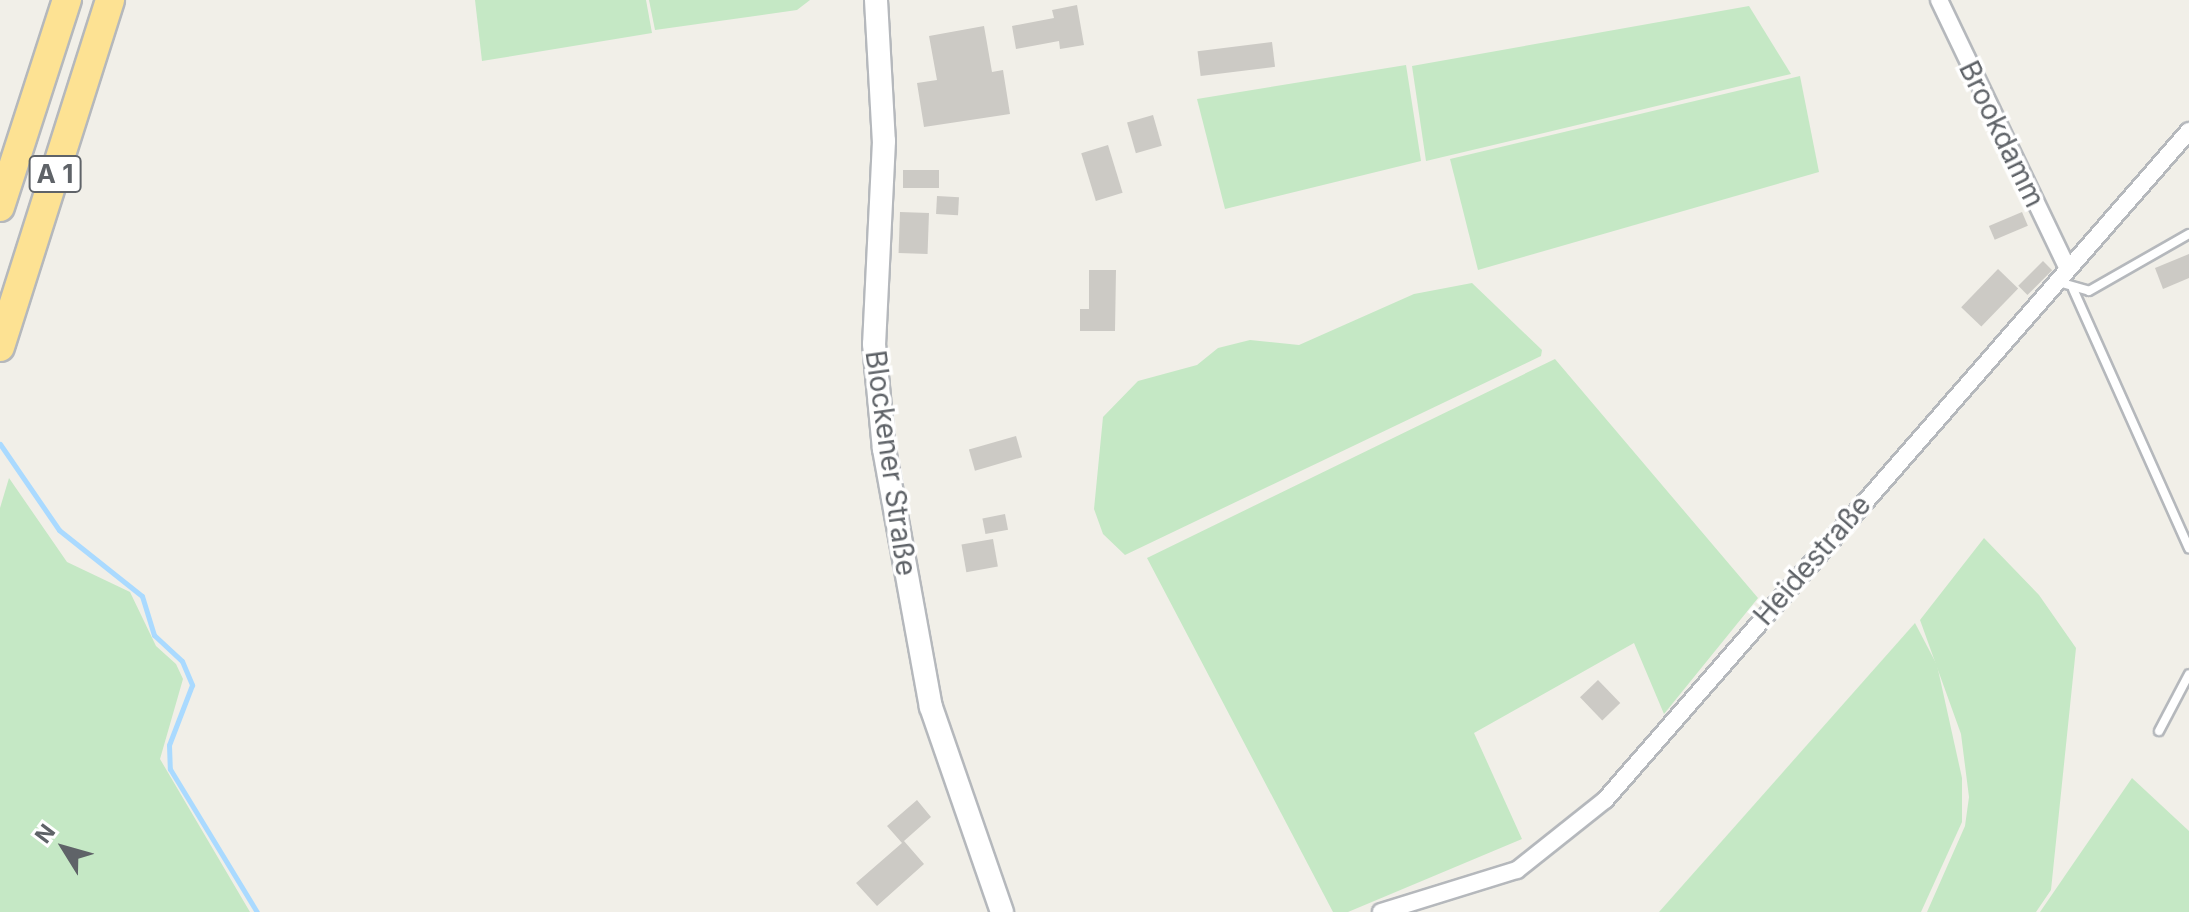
<!DOCTYPE html>
<html>
<head>
<meta charset="utf-8">
<style>
  body { margin:0 }
  #map { position:relative; width:2189px; height:912px; overflow:hidden; background:#f1efe8; font-family:Inter,sans-serif }
  div>[style] { position:absolute }
  [style*='--x'] { left:calc(var(--x)*1px); top:calc(var(--y)*1px); width:calc(var(--w)*1px); rotate:calc(var(--a)*1deg) }
  .green>* { inset:0; background:#c5e8c5 }
  .stream>* { height:5px; margin:-2.5px; padding:0 2.5px; transform-origin:2.5px; border-radius:2.5px; background:#aadaff }
  .building>* { inset:0; background:#cccac5; transform-origin:0 0 }
  .roads { filter:drop-shadow(2px 0 #b5b8bc) drop-shadow(-2px 0 #b5b8bc) drop-shadow(0 2px #b5b8bc) drop-shadow(0 -2px #b5b8bc) }
  .lane>* { height:8px; margin:-4px; padding:0 4px; transform-origin:4px; border-radius:4px; background:#fff }
  .street>* { height:16px; margin:-8px; padding:0 8px; transform-origin:8px; border-radius:8px; background:#fff }
  .secondary>* { height:22px; margin:-11px; padding:0 11px; transform-origin:11px; border-radius:11px; background:#fff }
  .highway>* { height:28px; margin:-14px; padding:0 14px; transform-origin:14px; border-radius:14px; background:#fde293 }
  span { translate:-50% -50%; white-space:nowrap; text-align:center; line-height:1.15; -webkit-text-stroke:7px #fff; paint-order:stroke }
  .shield-label span { padding:2px 6px; background:#fff; border:2px solid; border-radius:6px; -webkit-text-stroke-width:0 }
  .shield-label { font-size:26px; color:#5f6368; font-weight:700 }
  .street-label { font-size:28px; color:#5f6368 }
  .north { position:absolute; left:24px; top:808px; width:80px; height:80px; -webkit-text-stroke:6px #fff; paint-order:stroke; rotate:307deg; font-size:22px; font-weight:700; line-height:32px; text-align:center; color:#5f6368 }
  .north::after { content:''; display:block; margin:auto; width:28px; height:36px; background:#5f6368; clip-path:polygon(50% 0,100% 100%,50% 72%,0 100%) }
</style>
</head>
<body>
<div id="map">
  <div class="green">
    <i style="clip-path:polygon(475px 0,646px 0,652px 33px,482px 61px)"></i>
    <i style="clip-path:polygon(649px 0,810px 0,797px 10px,655px 30px)"></i>
    <i style="clip-path:polygon(1749px 6px,1791px 74px,1426px 161px,1412px 66px)"></i>
    <i style="clip-path:polygon(1406px 65px,1421px 161px,1225px 209px,1197px 99px)"></i>
    <i style="clip-path:polygon(1800px 76px,1819px 172px,1478px 270px,1450px 159px)"></i>
    <i style="clip-path:polygon(1472px 283px,1542px 350px,1541px 356px,1125px 555px,1103px 534px,1094px 509px,1103px 417px,1138px 381px,1197px 365px,1218px 348px,1250px 340px,1299px 345px,1414px 294px)"></i>
    <i style="clip-path:polygon(1555px 359px,1758px 598px,1664px 714px,1634px 643px,1474px 733px,1522px 839px,1348px 912px,1333px 912px,1147px 558px)"></i>
    <i style="clip-path:polygon(9px 478px,67px 562px,130px 592px,156px 646px,176px 664px,183px 679px,160px 759px,250px 912px,0 912px,0 508px)"></i>
    <i style="clip-path:polygon(1984px 538px,2039px 595px,2076px 648px,2051px 890px,2036px 912px,1927px 912px,1965px 826px,1969px 797px,1961px 734px,1920px 620px)"></i>
    <i style="clip-path:polygon(1915px 623px,1937px 665px,1962px 778px,1962px 822px,1921px 912px,1659px 912px)"></i>
    <i style="clip-path:polygon(2132px 778px,2189px 831px,2189px 912px,2040px 912px)"></i>
  </div>
  <div class="stream">
    <i style="--x:0;--y:444;--w:104;--a:55.5"></i>
    <i style="--x:59;--y:530;--w:106;--a:38.5"></i>
    <i style="--x:142;--y:596;--w:41;--a:72.9"></i>
    <i style="--x:154;--y:635;--w:38;--a:43"></i>
    <i style="--x:182;--y:661;--w:26;--a:67"></i>
    <i style="--x:192;--y:685;--w:64;--a:111"></i>
    <i style="--x:169;--y:745;--w:24;--a:88"></i>
    <i style="--x:170;--y:769;--w:167;--a:58.7"></i>
  </div>
  <div class="building">
    <i style="clip-path:polygon(1077px 5px,1084px 45px,1060px 49px,1059px 41px,1016px 49px,1012px 26px,1054px 18px,1052px 10px)"></i>
    <i style="clip-path:polygon(984px 26px,992px 72px,1003px 70px,1010px 114px,924px 127px,917px 83px,937px 80px,929px 36px)"></i>
    <i style="left:1272px;top:42px;width:25px;height:75px;rotate:83deg"></i>
    <i style="left:1153px;top:115px;width:32px;height:27px;rotate:74deg"></i>
    <i style="left:1108px;top:145px;width:50px;height:28px;rotate:73deg"></i>
    <i style="left:903px;top:170px;width:36px;height:18px"></i>
    <i style="left:937px;top:196px;width:22px;height:18px;rotate:3deg"></i>
    <i style="left:900px;top:212px;width:29px;height:41px;rotate:2deg"></i>
    <i style="left:2022px;top:212px;width:15px;height:36px;rotate:67deg"></i>
    <i style="clip-path:polygon(2189px 254px,2189px 278px,2163px 289px,2155px 268px)"></i>
    <i style="left:2043px;top:261px;width:13px;height:35px;rotate:45deg"></i>
    <i style="left:1998px;top:269px;width:28px;height:53px;rotate:44deg"></i>
    <i style="clip-path:polygon(1089px 270px,1116px 270px,1115px 331px,1080px 331px,1080px 309px,1089px 309px)"></i>
    <i style="left:1016px;top:436px;width:22px;height:49px;rotate:74deg"></i>
    <i style="left:1005px;top:514px;width:16px;height:23px;rotate:79deg"></i>
    <i style="left:993px;top:539px;width:28px;height:32px;rotate:80deg"></i>
    <i style="left:1598px;top:680px;width:32px;height:25px;rotate:46deg"></i>
    <i style="clip-path:polygon(917px 800px,931px 817px,904px 841px,924px 864px,877px 906px,856px 883px,902px 843px,887px 826px)"></i>
  </div>
  <div class="roads">
    <div class="lane">
      <i style="--x:2055;--y:281;--w:35;--a:16"></i>
      <i style="--x:2089;--y:291;--w:115;--a:-29.7"></i>
      <i style="--x:2073;--y:289;--w:284;--a:65.9"></i>
      <i style="--x:2159;--y:731;--w:64;--a:-62.2"></i>
    </div>
    <div class="street">
      <i style="--x:1939;--y:0;--w:296;--a:64.4"></i>
      <i style="--x:1381;--y:912;--w:142;--a:-17.2"></i>
      <i style="--x:1517;--y:870;--w:112;--a:-38.5"></i>
      <i style="--x:1605;--y:800;--w:888;--a:-48.88"></i>
    </div>
    <div class="secondary">
      <i style="--x:876;--y:0;--w:141;--a:86.8"></i>
      <i style="--x:884;--y:141;--w:203;--a:92.8"></i>
      <i style="--x:874;--y:344;--w:105;--a:84.6"></i>
      <i style="--x:884;--y:449;--w:262;--a:79.7"></i>
      <i style="--x:931;--y:707;--w:217;--a:70.9"></i>
    </div>
    <div class="highway">
      <i style="--x:0;--y:207;--w:218;--a:-72.1"></i>
      <i style="--x:0;--y:347;--w:364;--a:-72.4"></i>
    </div>
  </div>
  <div class="shield-label">
    <span style="left:55px;top:174px">A 1</span>
  </div>
  <div class="street-label">
    <span style="left:2002px;top:134px;rotate:64deg">Brookdamm</span>
    <span style="left:891px;top:463px;rotate:82deg">Blockener Straße</span>
    <span style="left:1812px;top:560px;rotate:-49deg">Heidestraße</span>
  </div>
  <div class="north">N</div>
</div>
</body>
</html>
